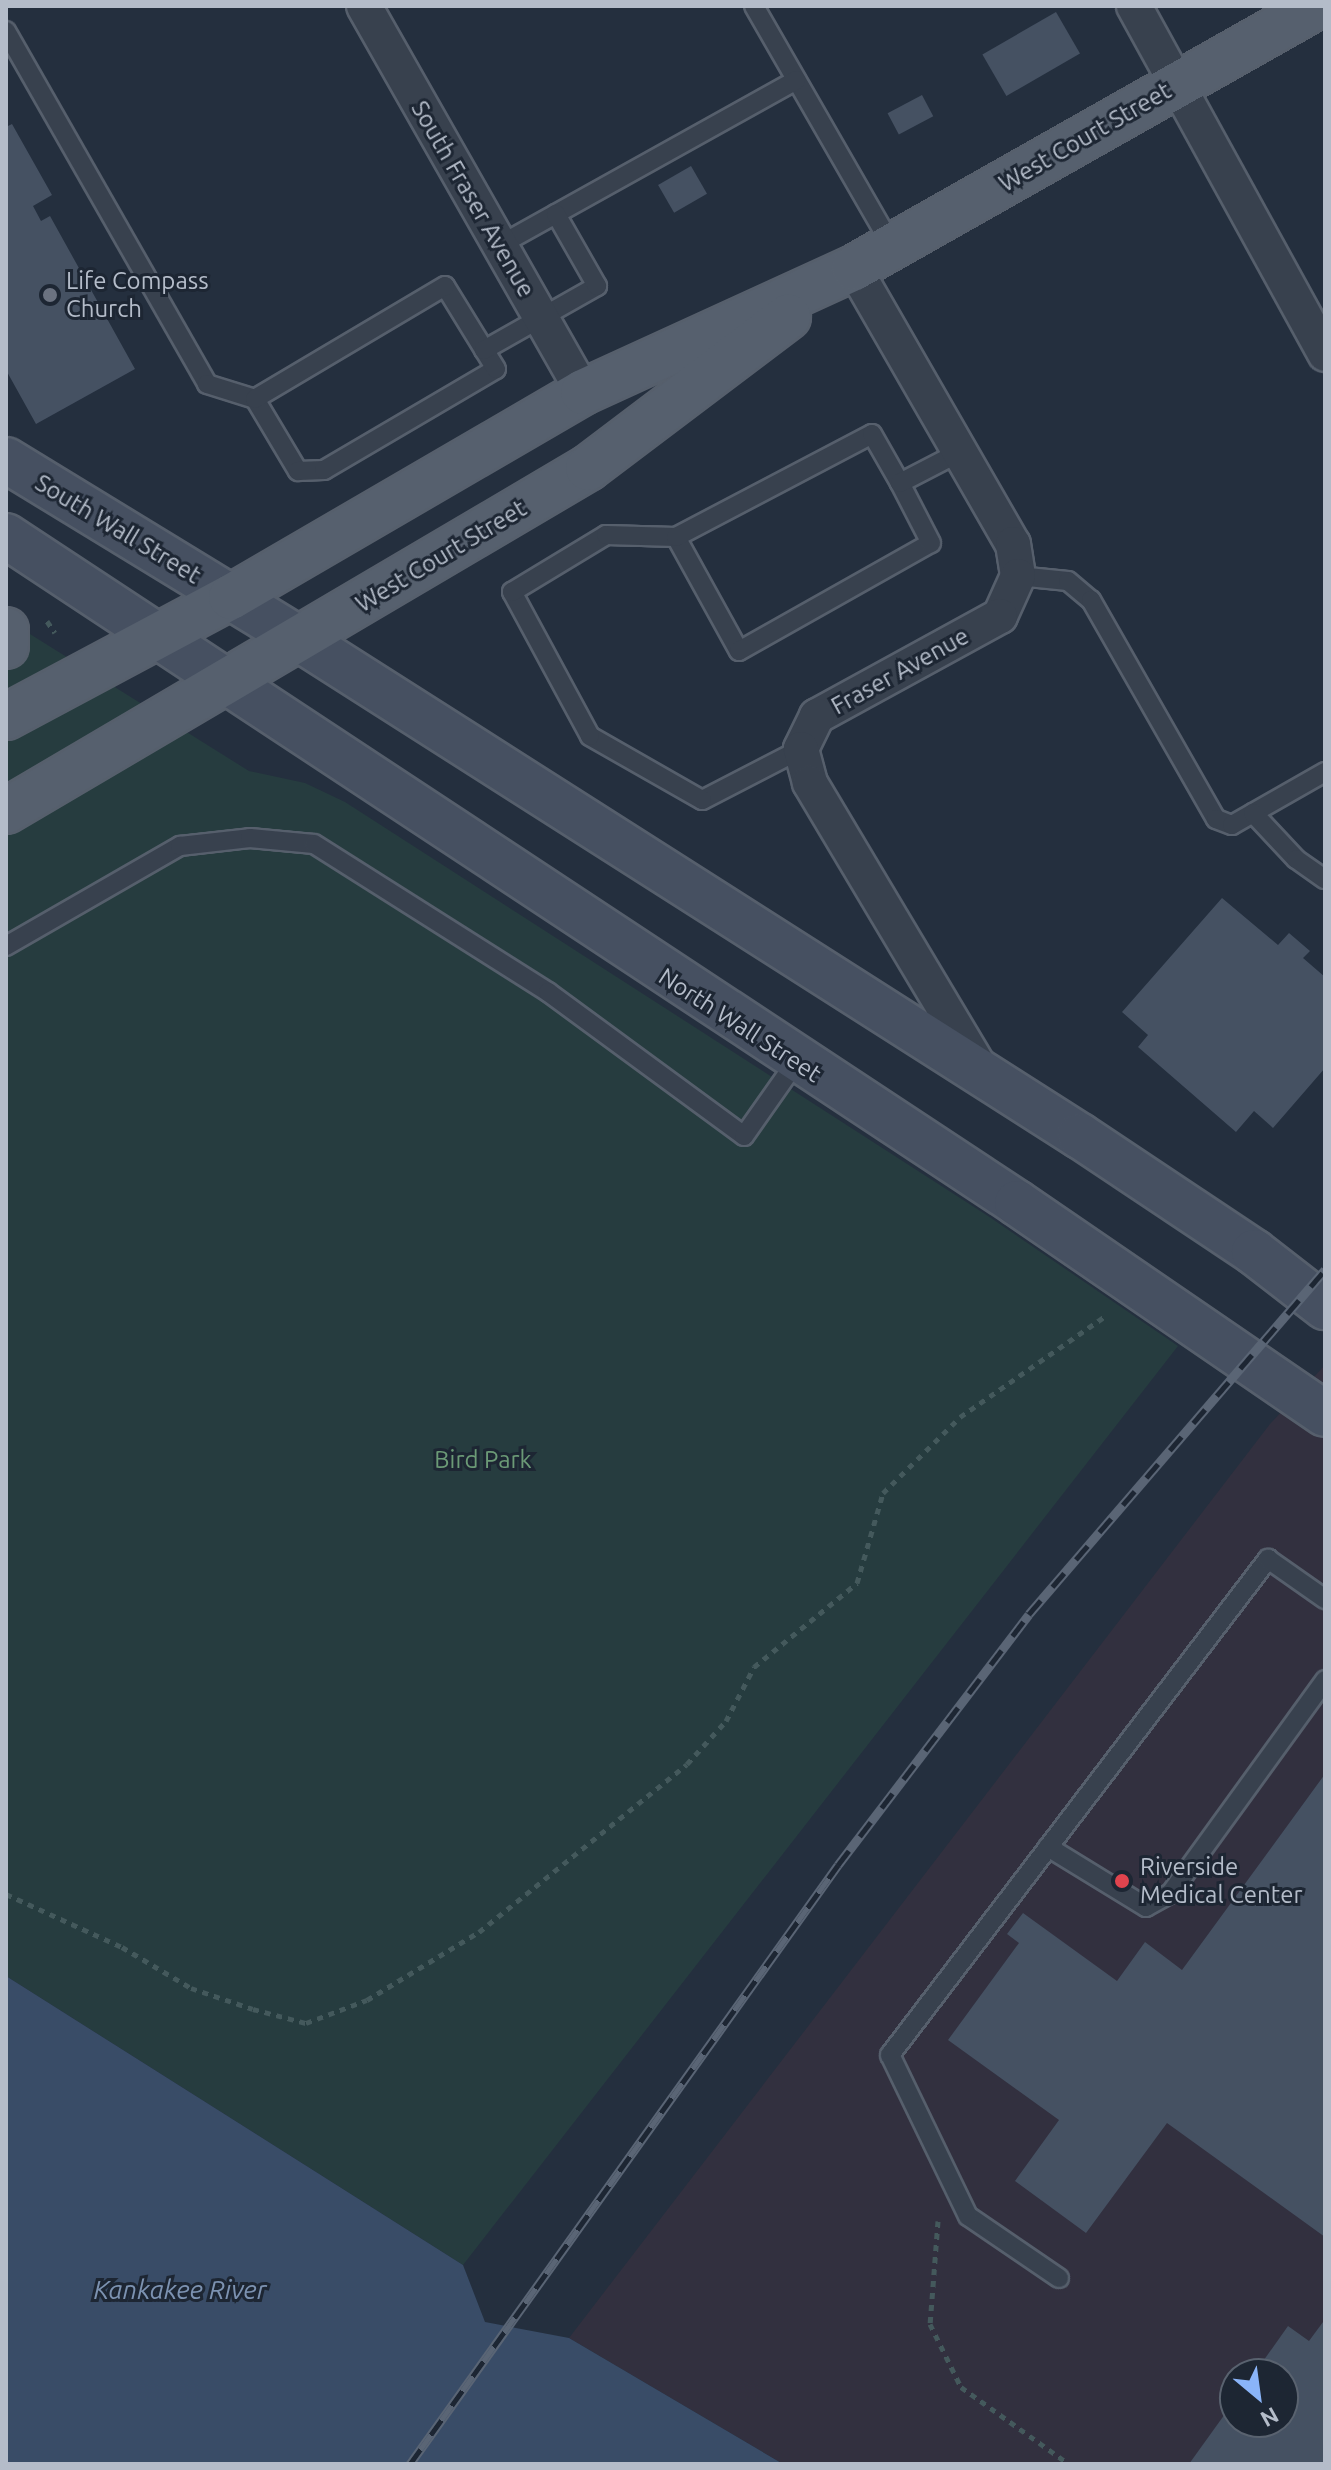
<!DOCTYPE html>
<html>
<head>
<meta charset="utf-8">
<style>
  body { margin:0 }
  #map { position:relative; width:1331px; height:2470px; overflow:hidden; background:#242f3e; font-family:Ubuntu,sans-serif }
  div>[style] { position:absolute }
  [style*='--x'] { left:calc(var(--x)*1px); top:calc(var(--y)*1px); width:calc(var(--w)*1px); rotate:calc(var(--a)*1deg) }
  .medical>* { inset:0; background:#32303f }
  .green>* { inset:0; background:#263c3f }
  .water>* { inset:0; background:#394c67 }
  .building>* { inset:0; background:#455162; transform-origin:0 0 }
  .path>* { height:5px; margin-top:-2.5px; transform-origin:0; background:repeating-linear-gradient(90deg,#44595c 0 6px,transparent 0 12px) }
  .roads { filter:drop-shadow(2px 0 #565f6c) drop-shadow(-2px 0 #565f6c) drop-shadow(0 2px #565f6c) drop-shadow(0 -2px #565f6c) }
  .lane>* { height:18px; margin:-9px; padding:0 9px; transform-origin:9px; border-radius:9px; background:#38414e }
  .street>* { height:34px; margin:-17px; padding:0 17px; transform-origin:17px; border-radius:17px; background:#38414e }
  .secondary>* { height:44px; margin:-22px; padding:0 22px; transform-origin:22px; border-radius:22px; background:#465061 }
  .primary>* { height:44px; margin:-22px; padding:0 22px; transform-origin:22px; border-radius:22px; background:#56606e }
  .rail>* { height:9px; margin-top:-4.5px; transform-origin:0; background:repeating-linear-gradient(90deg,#1d2633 0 18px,#5a6575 0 36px); box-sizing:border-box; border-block:2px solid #5a6575 }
  .dots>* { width:22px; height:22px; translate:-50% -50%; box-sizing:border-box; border:4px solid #1d2633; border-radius:50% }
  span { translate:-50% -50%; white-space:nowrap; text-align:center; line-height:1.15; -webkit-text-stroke:6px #1d2633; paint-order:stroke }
  .street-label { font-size:24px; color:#b4bcc9 }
  .poi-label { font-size:24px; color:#b4bcc9 }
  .left { translate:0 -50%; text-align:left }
  .park-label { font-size:24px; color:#6b9a76 }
  .water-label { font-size:26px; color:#7c92b1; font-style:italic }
  .frame { position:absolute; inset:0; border:8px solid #b4bcc9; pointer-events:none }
  .north { position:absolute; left:1219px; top:2358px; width:80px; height:80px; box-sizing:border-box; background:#1d2633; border:2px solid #59626f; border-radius:50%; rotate:151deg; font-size:22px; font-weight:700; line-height:32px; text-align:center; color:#b4bcc9 }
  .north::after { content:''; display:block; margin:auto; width:28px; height:36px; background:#8ab4f8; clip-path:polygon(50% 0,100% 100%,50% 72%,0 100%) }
</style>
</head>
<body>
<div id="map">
  <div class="medical">
    <i style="clip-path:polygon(evenodd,1325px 1365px,1325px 2464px,783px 2464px,569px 2338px,1270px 1424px,1325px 1365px,1235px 2374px,1283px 2374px,1283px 2422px,1235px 2422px,1235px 2374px)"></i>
  </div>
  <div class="green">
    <i style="clip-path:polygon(6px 619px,249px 771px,305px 783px,345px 802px,988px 1216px,1178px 1346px,463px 2265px,6px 1976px)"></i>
  </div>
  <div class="water">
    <i style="clip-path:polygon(6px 1976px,463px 2265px,485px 2322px,569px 2338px,783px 2464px,6px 2464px)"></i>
  </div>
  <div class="building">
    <i style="left:1056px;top:12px;width:48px;height:85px;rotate:60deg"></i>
    <i style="left:922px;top:95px;width:24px;height:39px;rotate:62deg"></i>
    <i style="clip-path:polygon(12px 124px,52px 195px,33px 206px,41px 221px,50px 216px,135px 369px,36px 424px,6px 370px,6px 127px)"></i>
    <i style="left:691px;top:166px;width:32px;height:38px;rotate:60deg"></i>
    <i style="clip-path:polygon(1222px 898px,1278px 945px,1289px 933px,1310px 951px,1303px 958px,1325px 977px,1325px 1068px,1273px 1128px,1254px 1111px,1236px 1132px,1138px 1047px,1148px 1035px,1122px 1012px)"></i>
    <i style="clip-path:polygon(1325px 1774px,1325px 2237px,1167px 2123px,1086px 2233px,1015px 2181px,1059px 2120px,948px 2040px,1019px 1943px,1007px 1934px,1023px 1913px,1117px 1981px,1145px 1942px,1182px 1970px)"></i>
    <i style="clip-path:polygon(1323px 2322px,1325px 2464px,1189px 2464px,1235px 2400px,1235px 2422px,1283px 2422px,1283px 2374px,1254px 2374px,1288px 2326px,1309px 2341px)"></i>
  </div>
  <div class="path">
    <i style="--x:47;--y:621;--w:14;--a:56"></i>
    <i style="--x:6;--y:1894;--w:128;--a:24.6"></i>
    <i style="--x:122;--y:1947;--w:80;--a:30.7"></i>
    <i style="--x:191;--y:1988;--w:65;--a:18.7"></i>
    <i style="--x:253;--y:2009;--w:55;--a:14.8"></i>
    <i style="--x:306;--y:2023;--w:65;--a:-20.7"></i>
    <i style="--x:367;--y:2000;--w:131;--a:-31.3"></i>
    <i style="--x:479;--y:1932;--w:267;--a:-38.9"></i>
    <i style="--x:687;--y:1764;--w:58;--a:-47.8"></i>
    <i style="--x:726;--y:1721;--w:61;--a:-62.6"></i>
    <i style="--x:754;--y:1667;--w:133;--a:-39.2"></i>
    <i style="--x:857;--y:1583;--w:94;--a:-73.9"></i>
    <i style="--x:883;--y:1493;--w:108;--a:-44.6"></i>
    <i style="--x:960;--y:1417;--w:179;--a:-34.8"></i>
    <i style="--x:938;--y:2221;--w:103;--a:94.4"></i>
    <i style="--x:930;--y:2324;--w:70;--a:63.8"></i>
    <i style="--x:961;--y:2387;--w:133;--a:35.5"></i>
  </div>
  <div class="roads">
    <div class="lane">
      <i style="--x:754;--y:6;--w:277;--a:60.1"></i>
      <i style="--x:6;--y:31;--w:406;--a:60.3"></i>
      <i style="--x:207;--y:384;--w:50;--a:17.4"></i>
      <i style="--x:255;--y:399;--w:84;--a:59.2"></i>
      <i style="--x:298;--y:471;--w:26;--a:-2"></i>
      <i style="--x:324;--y:470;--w:199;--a:-30.4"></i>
      <i style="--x:496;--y:369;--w:97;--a:-121.6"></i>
      <i style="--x:445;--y:286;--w:221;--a:149.3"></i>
      <i style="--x:500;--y:245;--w:339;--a:-29.1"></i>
      <i style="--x:484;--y:350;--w:130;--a:-29.5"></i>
      <i style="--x:597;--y:286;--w:83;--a:-119.7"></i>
      <i style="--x:676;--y:537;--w:130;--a:61.1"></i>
      <i style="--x:739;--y:651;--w:220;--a:-29.4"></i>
      <i style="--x:931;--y:543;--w:68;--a:-117.3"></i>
      <i style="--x:1018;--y:576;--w:50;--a:5.7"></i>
      <i style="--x:1068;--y:581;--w:30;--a:40"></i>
      <i style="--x:1091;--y:600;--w:252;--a:60.3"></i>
      <i style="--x:1216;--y:819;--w:17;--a:21"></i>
      <i style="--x:1232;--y:825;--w:107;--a:-29.7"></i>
      <i style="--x:801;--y:749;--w:111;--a:152.7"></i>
      <i style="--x:702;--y:800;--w:129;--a:-150.3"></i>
      <i style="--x:590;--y:736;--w:164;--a:-118.4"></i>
      <i style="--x:512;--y:592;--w:110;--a:-31.2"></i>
      <i style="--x:606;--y:535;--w:70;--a:1.6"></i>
      <i style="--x:676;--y:537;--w:221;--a:-27.7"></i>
      <i style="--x:872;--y:434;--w:56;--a:60.3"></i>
      <i style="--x:900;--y:483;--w:68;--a:-27.3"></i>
      <i style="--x:1253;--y:813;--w:63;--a:46.9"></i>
      <i style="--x:1296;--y:859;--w:35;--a:35"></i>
      <i style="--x:6;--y:946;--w:201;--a:-29.9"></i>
      <i style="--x:180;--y:846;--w:70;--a:-6.5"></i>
      <i style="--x:250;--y:838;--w:64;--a:5.4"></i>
      <i style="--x:314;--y:844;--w:277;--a:32.3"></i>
      <i style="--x:548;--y:992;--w:243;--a:36.3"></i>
      <i style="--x:744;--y:1136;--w:90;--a:-54.9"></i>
      <i style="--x:1048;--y:1847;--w:115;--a:31.5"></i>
      <i style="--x:1146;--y:1907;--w:29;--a:-29"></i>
      <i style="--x:1171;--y:1893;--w:263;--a:-54.1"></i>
      <i style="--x:1059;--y:2278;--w:110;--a:-145.7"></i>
      <i style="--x:968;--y:2216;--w:179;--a:-115.8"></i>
      <i style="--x:890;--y:2055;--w:624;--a:-52.69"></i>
      <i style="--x:1268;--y:1559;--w:70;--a:35.1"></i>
    </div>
    <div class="street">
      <i style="--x:364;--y:6;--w:444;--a:60.4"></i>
      <i style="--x:1134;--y:6;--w:397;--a:61.2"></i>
      <i style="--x:854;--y:268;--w:319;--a:60.1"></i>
      <i style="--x:1013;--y:544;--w:32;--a:81"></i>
      <i style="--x:1018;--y:576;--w:44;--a:114.2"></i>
      <i style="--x:1000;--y:616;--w:209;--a:151.3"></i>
      <i style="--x:817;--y:716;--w:37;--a:116"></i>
      <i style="--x:801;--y:749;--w:35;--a:75"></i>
      <i style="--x:810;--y:783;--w:338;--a:59.2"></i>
    </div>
    <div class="secondary">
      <i style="--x:6;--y:460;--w:346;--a:31.4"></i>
      <i style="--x:301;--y:640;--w:924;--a:32.49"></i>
      <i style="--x:1080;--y:1136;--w:209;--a:33.7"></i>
      <i style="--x:1254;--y:1252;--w:90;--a:37.8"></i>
      <i style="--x:6;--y:536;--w:1211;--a:33.41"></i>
      <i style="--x:1017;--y:1203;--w:373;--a:34.4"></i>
    </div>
    <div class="primary">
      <i style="--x:6;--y:630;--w:16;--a:90"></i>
      <i style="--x:6;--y:717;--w:255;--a:-28.1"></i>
      <i style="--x:231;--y:597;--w:407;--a:-30.2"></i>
      <i style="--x:583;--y:392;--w:298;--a:-24.6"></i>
      <i style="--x:854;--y:268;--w:532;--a:-29.5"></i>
      <i style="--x:6;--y:811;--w:676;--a:-30.51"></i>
      <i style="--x:588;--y:468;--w:251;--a:-37.1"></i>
    </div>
  </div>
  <div class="rail">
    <i style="--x:410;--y:2464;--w:736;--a:-54.45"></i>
    <i style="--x:838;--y:1865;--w:315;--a:-52.7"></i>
    <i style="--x:1029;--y:1614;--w:454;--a:-49.3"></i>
  </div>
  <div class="dots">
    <i style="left:50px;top:295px;background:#6b7280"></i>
    <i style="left:1122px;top:1881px;background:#e0444e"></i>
  </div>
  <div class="street-label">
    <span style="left:1085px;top:137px;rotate:-30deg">West Court Street</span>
    <span style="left:473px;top:199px;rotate:60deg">South Fraser Avenue</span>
    <span style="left:118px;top:529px;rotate:31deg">South Wall Street</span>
    <span style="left:441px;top:556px;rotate:-31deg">West Court Street</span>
    <span style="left:900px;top:671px;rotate:-29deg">Fraser Avenue</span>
    <span style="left:740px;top:1025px;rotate:33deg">North Wall Street</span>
  </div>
  <div class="poi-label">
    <span class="left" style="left:66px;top:295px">Life Compass<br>Church</span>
    <span class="left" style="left:1140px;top:1881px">Riverside<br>Medical Center</span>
  </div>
  <div class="park-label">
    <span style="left:483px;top:1460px">Bird Park</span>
  </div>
  <div class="water-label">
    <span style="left:180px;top:2290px">Kankakee River</span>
  </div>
  <div class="frame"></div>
  <div class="north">N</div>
</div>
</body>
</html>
